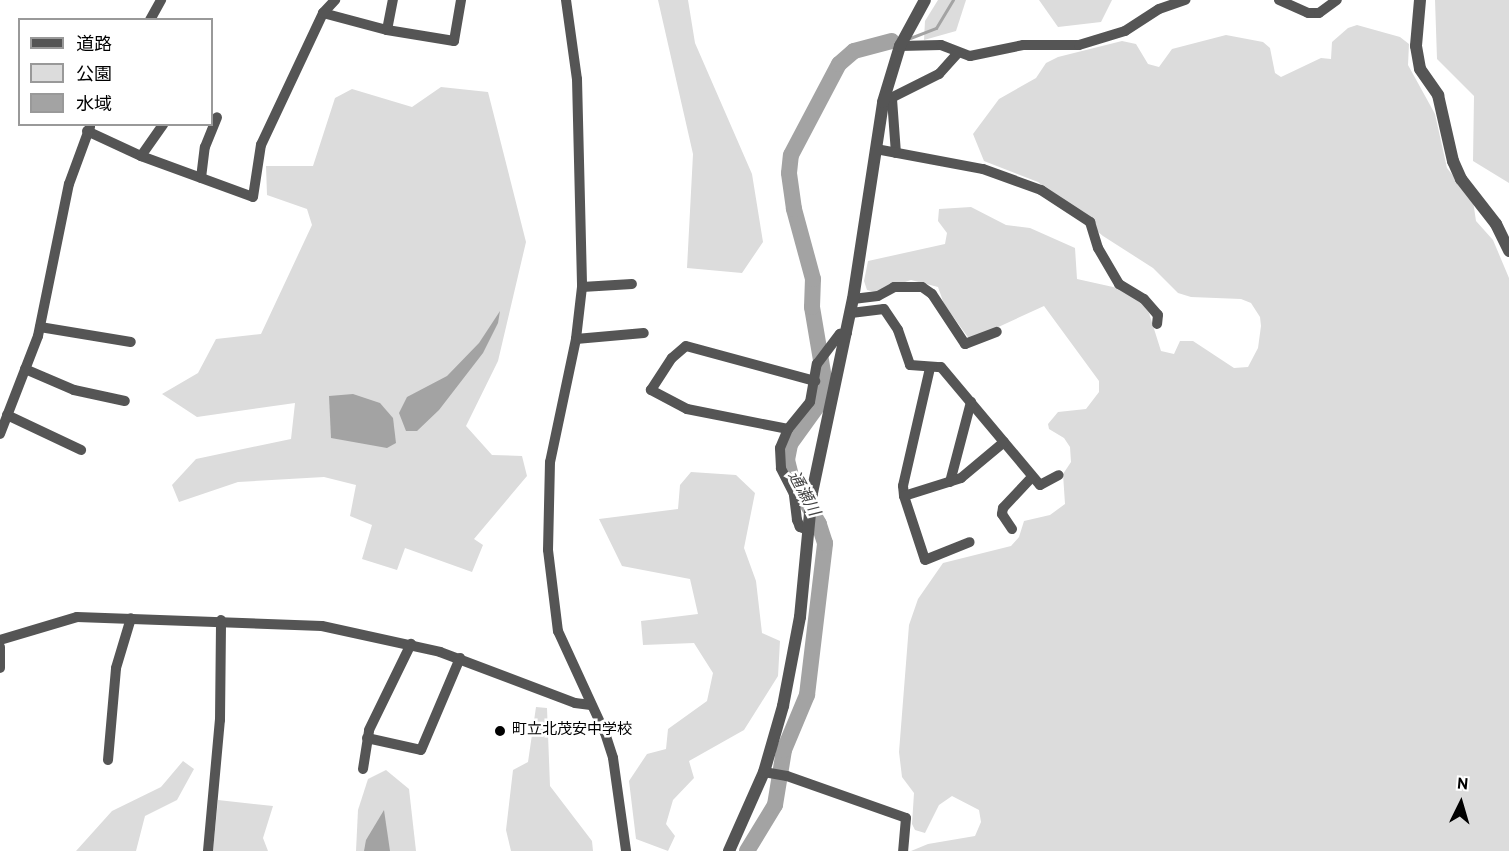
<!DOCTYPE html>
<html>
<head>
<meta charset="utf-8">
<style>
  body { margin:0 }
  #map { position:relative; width:1509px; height:851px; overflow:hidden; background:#fff; font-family:Overpass,"Noto Sans JP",sans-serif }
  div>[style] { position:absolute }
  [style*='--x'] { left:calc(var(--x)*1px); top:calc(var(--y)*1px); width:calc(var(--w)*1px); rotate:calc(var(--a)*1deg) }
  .green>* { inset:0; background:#dcdcdc }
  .water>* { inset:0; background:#a3a3a3 }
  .stream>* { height:3px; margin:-1.5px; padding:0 1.5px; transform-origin:1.5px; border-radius:1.5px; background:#a3a3a3 }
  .river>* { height:16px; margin:-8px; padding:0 8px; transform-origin:8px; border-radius:8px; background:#a3a3a3 }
  .minor>* { height:10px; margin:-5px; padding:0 5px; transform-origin:5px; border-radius:5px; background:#555 }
  .tertiary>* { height:12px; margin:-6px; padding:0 6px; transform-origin:6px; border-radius:6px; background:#555 }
  .dots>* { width:16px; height:16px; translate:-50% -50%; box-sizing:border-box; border:3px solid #fff; border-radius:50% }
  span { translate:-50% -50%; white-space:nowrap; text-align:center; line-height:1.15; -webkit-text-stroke:5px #fff; paint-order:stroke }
  .poi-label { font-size:15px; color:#000 }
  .left { translate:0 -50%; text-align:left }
  .water-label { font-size:16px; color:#444; font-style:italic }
  .legend { position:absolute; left:18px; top:18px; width:195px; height:108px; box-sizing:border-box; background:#fff; border:2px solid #999; margin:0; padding:8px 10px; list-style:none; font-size:18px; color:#000 }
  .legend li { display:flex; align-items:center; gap:12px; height:30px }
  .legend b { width:30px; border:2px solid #999 }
  .north { position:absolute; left:1431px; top:773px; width:60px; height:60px; -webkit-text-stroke:4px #fff; paint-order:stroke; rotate:5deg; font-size:16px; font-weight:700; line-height:24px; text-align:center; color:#000 }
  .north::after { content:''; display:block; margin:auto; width:21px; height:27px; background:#000; clip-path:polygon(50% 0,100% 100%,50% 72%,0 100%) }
</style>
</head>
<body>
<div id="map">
  <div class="green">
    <i style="clip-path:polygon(658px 0,688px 0,695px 43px,752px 174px,763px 242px,742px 273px,687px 268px,693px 154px)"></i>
    <i style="clip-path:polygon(938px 0,966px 0,956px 31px,924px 40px,925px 21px)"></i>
    <i style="clip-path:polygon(1039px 0,1112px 0,1101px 22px,1058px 27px)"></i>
    <i style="clip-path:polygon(1435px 0,1509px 0,1509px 183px,1473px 161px,1474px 96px,1437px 59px)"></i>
    <i style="clip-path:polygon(1357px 25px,1400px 37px,1409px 44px,1408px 65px,1435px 114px,1447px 168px,1473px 201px,1476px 221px,1493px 240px,1509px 278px,1509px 851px,911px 851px,928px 844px,975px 836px,981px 822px,979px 810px,952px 796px,939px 805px,925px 833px,915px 830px,912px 824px,914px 793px,902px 777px,899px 752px,909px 625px,918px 599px,943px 563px,1011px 546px,1019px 537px,1024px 521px,1050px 515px,1065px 504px,1063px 474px,1071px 462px,1070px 447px,1064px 438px,1049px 429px,1048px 424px,1058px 412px,1086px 409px,1099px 392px,1099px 381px,1044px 306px,970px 340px,944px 304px,938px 287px,911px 280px,875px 292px,867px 290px,864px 281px,868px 261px,945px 244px,947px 233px,938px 221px,939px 209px,971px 207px,1006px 225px,1030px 228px,1075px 248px,1077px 279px,1122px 289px,1138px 298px,1149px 313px,1161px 351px,1174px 354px,1180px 341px,1193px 341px,1234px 368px,1248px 367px,1258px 348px,1261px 326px,1260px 317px,1251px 303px,1241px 299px,1191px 297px,1178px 293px,1153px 268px,1103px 236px,1038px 182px,984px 161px,973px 134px,999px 99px,1036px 78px,1046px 63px,1058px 57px,1122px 41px,1136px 44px,1148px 64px,1159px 67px,1172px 49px,1226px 35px,1263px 42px,1270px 48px,1275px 73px,1281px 77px,1321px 58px,1331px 59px,1332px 42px,1348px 28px)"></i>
    <i style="clip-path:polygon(441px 87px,488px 92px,526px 242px,498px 361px,466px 426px,492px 455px,522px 456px,527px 476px,474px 539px,483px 545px,472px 572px,405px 548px,397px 570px,362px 559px,372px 525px,350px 516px,356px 485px,324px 477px,238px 482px,179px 502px,172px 485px,196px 459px,291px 439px,295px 403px,197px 417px,162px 394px,198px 373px,216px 339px,261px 334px,312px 225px,307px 209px,267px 195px,266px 166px,313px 166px,335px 98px,352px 89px,412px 107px)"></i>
    <i style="clip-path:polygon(691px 472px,736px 475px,755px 493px,744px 548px,756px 581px,762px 633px,780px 641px,778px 676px,744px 730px,689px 761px,694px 778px,673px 800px,666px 824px,675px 836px,668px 851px,636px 839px,629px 781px,647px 754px,666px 749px,668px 729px,707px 701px,713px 673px,694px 643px,643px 645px,641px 621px,698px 614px,690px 579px,622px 566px,599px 519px,678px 509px,680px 485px)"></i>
    <i style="clip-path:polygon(536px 707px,547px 708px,550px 786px,592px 841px,593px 851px,511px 851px,506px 830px,513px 770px,528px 762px)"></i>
    <i style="clip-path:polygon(183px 761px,194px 769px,177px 800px,145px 816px,136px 851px,76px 851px,112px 811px,161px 787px)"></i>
    <i style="clip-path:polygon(386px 770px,409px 789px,416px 851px,356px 851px,358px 810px,368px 779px)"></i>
    <i style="clip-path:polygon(218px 800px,273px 806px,263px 838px,268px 851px,213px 851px)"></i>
  </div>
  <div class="water">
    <i style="clip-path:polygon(500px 311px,498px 323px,483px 353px,439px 410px,417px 431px,406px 431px,399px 413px,407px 397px,447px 376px,479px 343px)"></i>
    <i style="clip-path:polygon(353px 394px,380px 403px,393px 418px,396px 443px,387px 448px,331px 438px,329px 396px)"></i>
    <i style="clip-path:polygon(384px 810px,390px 851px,364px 851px,366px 840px)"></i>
  </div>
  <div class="stream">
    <i style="--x:910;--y:38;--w:28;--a:-21"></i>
    <i style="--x:936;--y:28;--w:33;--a:-59"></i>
    <i style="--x:892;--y:41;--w:8;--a:-14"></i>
  </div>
  <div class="river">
    <i style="--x:747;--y:851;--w:54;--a:-58.7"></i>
    <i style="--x:775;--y:805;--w:56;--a:-80.7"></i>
    <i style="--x:784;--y:750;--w:60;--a:-67.3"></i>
    <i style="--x:807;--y:695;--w:153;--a:-83.2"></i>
    <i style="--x:825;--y:543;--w:20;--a:-108"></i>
    <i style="--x:819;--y:524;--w:56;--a:-120.3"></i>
    <i style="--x:791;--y:476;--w:16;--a:-104"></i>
    <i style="--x:787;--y:460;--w:16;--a:-79"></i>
    <i style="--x:790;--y:444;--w:53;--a:-54.2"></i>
    <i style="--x:821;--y:401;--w:23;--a:-83"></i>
    <i style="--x:824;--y:378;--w:72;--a:-99.6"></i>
    <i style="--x:812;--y:307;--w:28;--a:-88"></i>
    <i style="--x:813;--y:279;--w:73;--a:-105.2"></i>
    <i style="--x:794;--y:209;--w:36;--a:-98"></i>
    <i style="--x:789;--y:173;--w:18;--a:-84"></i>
    <i style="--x:791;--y:155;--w:103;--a:-62.2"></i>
    <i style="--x:839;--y:64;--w:20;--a:-41"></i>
    <i style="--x:854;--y:51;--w:39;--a:-15"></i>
  </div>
  <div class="minor">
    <i style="--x:566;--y:0;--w:80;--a:82.1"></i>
    <i style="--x:577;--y:79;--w:208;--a:88.6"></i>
    <i style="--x:582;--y:287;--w:52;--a:96.6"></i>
    <i style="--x:576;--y:339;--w:126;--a:101.9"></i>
    <i style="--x:550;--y:462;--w:88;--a:91.3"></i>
    <i style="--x:548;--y:550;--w:82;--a:83"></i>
    <i style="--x:558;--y:631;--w:112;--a:65.3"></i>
    <i style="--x:605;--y:733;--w:26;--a:72"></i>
    <i style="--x:613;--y:758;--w:94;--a:82"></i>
    <i style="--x:1279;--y:0;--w:32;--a:24"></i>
    <i style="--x:1308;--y:13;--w:11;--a:0"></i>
    <i style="--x:1319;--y:13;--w:22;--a:-36"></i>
    <i style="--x:323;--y:13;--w:66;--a:14.9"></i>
    <i style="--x:387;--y:30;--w:68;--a:9.3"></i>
    <i style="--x:454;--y:41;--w:42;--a:-80.3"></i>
    <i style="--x:150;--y:20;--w:23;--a:-61"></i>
    <i style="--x:387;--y:30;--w:31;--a:-79"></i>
    <i style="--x:900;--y:46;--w:41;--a:-1.4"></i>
    <i style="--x:941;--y:45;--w:31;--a:21"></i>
    <i style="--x:970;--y:56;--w:54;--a:-11.7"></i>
    <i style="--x:1023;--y:45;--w:56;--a:0"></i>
    <i style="--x:1079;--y:45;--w:48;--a:-16.9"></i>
    <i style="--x:1125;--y:31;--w:40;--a:-32.9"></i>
    <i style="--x:1159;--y:9;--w:28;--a:-19"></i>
    <i style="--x:892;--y:99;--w:54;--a:85.8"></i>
    <i style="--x:883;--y:102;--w:63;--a:-26.6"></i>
    <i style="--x:939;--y:74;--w:28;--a:-48"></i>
    <i style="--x:87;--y:131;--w:60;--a:24.8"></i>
    <i style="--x:141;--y:156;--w:119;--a:20.1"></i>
    <i style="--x:253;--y:197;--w:53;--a:-81.3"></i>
    <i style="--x:261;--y:145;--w:146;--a:-64.8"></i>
    <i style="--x:323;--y:13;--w:18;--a:-47"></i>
    <i style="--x:876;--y:149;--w:109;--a:10.6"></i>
    <i style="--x:983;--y:169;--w:62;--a:19.9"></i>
    <i style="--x:1041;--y:190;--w:59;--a:33.1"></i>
    <i style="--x:1090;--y:222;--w:27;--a:73"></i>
    <i style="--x:1098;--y:248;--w:42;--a:59.7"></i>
    <i style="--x:1119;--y:284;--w:29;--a:31"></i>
    <i style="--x:1144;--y:299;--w:21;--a:49"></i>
    <i style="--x:1158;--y:315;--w:9;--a:96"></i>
    <i style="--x:141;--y:156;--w:39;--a:-55"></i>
    <i style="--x:201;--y:178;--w:31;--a:-83"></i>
    <i style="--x:205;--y:147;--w:32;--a:-68"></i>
    <i style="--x:582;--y:287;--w:50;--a:-3.4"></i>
    <i style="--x:853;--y:299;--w:25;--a:-7"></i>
    <i style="--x:878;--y:296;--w:18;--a:-29"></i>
    <i style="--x:894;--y:287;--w:28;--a:0"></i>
    <i style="--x:922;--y:287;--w:12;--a:35"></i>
    <i style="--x:932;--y:294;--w:60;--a:56.6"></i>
    <i style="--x:965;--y:344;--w:34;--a:-21"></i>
    <i style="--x:851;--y:313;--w:33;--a:-7"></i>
    <i style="--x:884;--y:309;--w:25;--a:56"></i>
    <i style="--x:898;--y:330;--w:37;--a:71"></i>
    <i style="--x:910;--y:365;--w:31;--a:4"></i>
    <i style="--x:941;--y:367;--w:154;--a:50"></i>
    <i style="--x:1040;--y:485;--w:21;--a:-28"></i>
    <i style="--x:40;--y:327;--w:92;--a:9.4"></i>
    <i style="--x:576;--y:339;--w:68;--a:-5"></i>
    <i style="--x:930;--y:368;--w:121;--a:102.9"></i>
    <i style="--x:903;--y:486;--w:10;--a:84"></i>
    <i style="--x:904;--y:496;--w:67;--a:71.8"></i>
    <i style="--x:925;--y:560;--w:48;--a:-21.8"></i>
    <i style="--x:25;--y:369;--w:53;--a:23.2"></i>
    <i style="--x:74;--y:390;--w:52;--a:12.2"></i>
    <i style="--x:7;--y:415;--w:82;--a:25.3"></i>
    <i style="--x:788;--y:429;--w:103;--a:-168.8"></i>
    <i style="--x:687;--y:409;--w:41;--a:-152.2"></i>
    <i style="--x:651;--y:390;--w:38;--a:-57"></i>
    <i style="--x:672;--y:358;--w:18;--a:-41"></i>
    <i style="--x:686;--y:346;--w:134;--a:15.2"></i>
    <i style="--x:0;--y:434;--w:105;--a:-68.8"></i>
    <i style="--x:38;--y:336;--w:155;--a:-78.5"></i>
    <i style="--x:69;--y:184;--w:61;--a:-69.8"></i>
    <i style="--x:950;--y:482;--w:83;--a:-75.3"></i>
    <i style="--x:904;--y:496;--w:60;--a:-17.5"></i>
    <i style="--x:961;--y:478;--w:56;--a:-39.9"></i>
    <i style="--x:1012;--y:529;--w:18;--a:-124"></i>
    <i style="--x:1002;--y:514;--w:6;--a:-81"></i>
    <i style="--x:1003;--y:508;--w:42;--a:-46.9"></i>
    <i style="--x:808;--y:530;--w:9;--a:-159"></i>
    <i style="--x:800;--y:527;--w:8;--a:-113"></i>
    <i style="--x:797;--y:520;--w:26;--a:-97"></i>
    <i style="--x:794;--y:494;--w:29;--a:-117"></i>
    <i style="--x:781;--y:468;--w:20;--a:-93"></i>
    <i style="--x:780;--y:448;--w:21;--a:-67"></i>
    <i style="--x:788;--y:429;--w:35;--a:-51"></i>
    <i style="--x:810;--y:402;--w:39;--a:-80"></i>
    <i style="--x:817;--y:364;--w:38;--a:-53"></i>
    <i style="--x:840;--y:334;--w:7;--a:-8"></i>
    <i style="--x:0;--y:640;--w:80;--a:-16.6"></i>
    <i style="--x:77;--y:617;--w:245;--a:2.1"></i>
    <i style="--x:322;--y:626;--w:121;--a:12.4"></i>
    <i style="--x:440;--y:652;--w:144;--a:20.7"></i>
    <i style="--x:575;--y:703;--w:16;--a:7"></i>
    <i style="--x:0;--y:647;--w:21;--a:90"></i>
    <i style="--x:367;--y:738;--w:55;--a:12.5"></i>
    <i style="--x:421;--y:750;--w:100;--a:-67"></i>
    <i style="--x:108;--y:760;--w:92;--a:-85"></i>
    <i style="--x:116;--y:668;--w:52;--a:-73.3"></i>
    <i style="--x:363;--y:769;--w:39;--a:-81"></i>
    <i style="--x:369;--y:730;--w:96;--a:-64"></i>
    <i style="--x:764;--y:772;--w:23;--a:10"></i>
    <i style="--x:787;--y:776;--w:126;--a:19.4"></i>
    <i style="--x:906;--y:818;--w:33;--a:95"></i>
    <i style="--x:208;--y:851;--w:132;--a:-84.8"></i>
    <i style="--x:220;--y:720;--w:100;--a:-89.4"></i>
  </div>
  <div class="tertiary">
    <i style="--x:1420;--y:0;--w:46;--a:95"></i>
    <i style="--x:1416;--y:46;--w:23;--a:80"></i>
    <i style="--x:1420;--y:69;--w:32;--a:55"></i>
    <i style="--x:1438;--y:95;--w:68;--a:77.2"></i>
    <i style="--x:1453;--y:161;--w:20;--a:66"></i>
    <i style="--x:1461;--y:179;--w:57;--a:52.1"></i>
    <i style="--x:1496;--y:224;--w:30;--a:64"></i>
    <i style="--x:729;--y:851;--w:86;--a:-66.1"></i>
    <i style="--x:764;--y:772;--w:69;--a:-73.9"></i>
    <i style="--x:783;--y:706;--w:91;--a:-79.2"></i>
    <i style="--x:800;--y:617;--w:125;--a:-84.5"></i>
    <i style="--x:812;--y:493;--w:198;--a:-78.1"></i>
    <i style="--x:853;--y:299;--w:199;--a:-81.3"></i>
    <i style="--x:883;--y:102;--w:59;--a:-73.1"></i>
    <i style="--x:900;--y:46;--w:52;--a:-61.5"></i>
  </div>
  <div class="dots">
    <i style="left:500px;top:731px;background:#000"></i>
  </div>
  <div class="poi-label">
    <span class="left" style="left:512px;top:731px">町立北茂安中学校</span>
  </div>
  <div class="water-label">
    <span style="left:803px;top:494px;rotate:62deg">通瀬川</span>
  </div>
  <ul class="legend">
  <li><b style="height:8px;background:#555"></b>道路</li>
  <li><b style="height:16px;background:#dcdcdc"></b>公園</li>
  <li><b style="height:16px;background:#a3a3a3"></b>水域</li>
  </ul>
  <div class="north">N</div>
</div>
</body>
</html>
